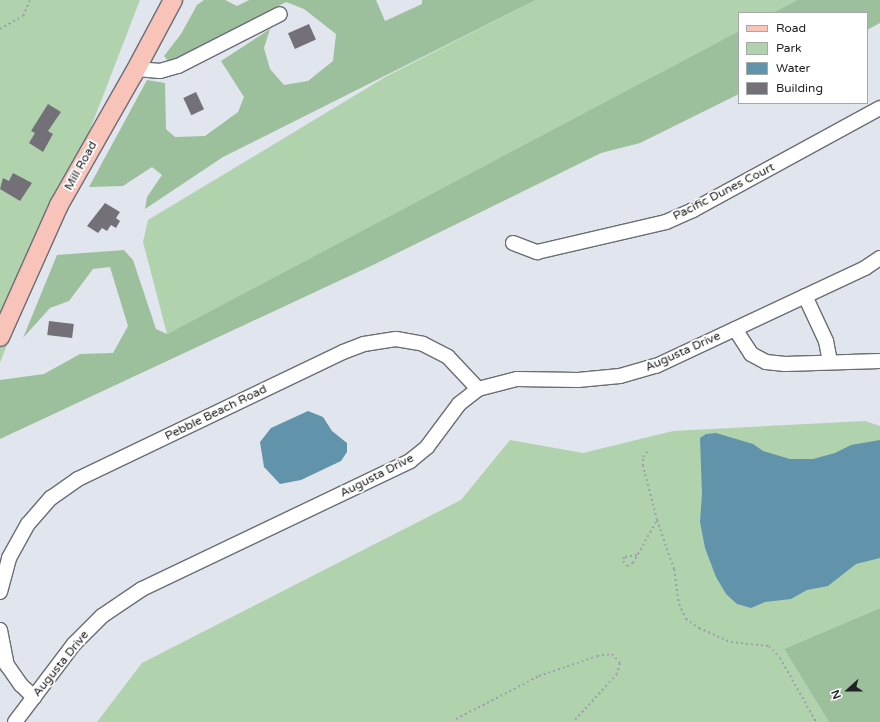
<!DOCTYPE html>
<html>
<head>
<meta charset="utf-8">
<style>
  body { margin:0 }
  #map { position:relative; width:880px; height:722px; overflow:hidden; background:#e1e5ed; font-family:"Varela Round",sans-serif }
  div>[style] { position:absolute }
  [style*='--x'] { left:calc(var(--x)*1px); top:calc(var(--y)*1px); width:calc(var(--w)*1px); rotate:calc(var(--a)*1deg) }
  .green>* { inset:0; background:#b0d3ae }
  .forest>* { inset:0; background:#9cc09b }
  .water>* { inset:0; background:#6194ab }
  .building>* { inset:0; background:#737077; transform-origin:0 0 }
  .path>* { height:2px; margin-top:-1px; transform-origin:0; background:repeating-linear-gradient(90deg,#9ea1a7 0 2px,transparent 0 5px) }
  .roads { filter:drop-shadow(1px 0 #6a6d74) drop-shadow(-1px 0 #6a6d74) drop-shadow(0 1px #6a6d74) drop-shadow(0 -1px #6a6d74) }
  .minor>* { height:14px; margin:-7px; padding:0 7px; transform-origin:7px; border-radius:7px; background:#fff }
  .major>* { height:18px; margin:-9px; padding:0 9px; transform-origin:9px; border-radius:9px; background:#f8c3b9 }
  span { translate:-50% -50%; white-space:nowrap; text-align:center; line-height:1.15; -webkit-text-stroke:4px #fff; paint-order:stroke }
  .street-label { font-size:12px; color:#212225 }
  .legend { position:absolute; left:738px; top:12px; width:130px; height:92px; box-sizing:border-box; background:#fff; border:1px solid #a6a7a8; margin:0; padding:5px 7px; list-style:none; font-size:12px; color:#212225 }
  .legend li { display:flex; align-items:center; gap:8px; height:20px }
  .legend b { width:20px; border:1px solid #a6a7a8 }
  .north { position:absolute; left:828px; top:670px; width:40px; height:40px; -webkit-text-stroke:3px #fff; paint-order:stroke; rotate:249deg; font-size:11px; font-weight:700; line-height:16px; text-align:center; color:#212225 }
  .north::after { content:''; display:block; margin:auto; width:14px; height:18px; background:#212225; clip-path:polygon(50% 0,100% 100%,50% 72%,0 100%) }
</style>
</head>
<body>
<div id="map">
  <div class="green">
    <i style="clip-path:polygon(0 0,140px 0,0 363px)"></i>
    <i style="clip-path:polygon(536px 0,797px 0,772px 13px,739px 13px,739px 31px,167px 334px,143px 242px,148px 220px,387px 76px)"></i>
    <i style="clip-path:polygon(865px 421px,880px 426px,880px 608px,784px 649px,829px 722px,97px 722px,142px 663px,461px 500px,510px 440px,583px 453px,673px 431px)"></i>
  </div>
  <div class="forest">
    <i style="clip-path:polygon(204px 0,225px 0,237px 6px,249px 0,376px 0,385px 21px,422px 4px,422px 0,536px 0,223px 157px,145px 209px,147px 197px,162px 175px,152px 167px,123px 186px,89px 187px,147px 80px,165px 83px,166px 129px,175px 137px,205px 136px,238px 112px,244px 97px,221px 61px,270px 29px,264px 48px,270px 69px,284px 85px,308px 81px,333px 61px,336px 34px,304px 9px,286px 2px,171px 64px,164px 56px,181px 34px,197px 5px)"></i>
    <i style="clip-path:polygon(797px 0,880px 0,880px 23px,867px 30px,867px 13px,772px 13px)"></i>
    <i style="clip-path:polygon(739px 31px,739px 94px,640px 143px,601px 153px,373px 265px,0 439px,0 380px,44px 374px,80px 354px,113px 353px,128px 326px,110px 267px,93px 269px,69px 301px,50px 308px,23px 338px,57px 255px,124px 250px,133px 260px,156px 329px,167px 334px)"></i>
    <i style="clip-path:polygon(880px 608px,880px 722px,829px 722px,784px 649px)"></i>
  </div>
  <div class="water">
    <i style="clip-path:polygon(308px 411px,323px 417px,332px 431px,347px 443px,347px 452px,341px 461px,301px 480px,280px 484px,264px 467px,260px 442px,271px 428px)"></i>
    <i style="clip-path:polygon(716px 433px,753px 444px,763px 451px,790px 459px,813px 459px,835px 453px,851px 445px,880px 440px,880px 558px,856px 564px,828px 586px,807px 590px,791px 599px,765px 602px,751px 608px,737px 604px,726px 594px,716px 577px,705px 548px,700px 522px,702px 494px,700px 438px,706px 434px)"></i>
  </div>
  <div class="building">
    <i style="left:309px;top:24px;width:17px;height:23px;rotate:66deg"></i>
    <i style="left:196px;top:92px;width:19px;height:14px;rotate:65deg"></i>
    <i style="clip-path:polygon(48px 104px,61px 112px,48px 131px,53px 134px,43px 152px,29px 143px,35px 133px,31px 131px)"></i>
    <i style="clip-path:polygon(13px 173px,32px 183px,20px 201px,0 189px,3px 178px,9px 181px)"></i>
    <i style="clip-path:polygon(105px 203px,120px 212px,116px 218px,120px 221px,116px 228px,111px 225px,107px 231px,102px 228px,98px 233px,87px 226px)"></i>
    <i style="left:49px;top:321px;width:25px;height:14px;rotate:7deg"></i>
  </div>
  <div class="path">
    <i style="--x:0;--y:29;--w:26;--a:-29"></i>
    <i style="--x:23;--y:16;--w:17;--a:-66"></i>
    <i style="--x:657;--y:520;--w:52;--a:70.9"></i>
    <i style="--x:674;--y:569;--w:35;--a:82"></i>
    <i style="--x:679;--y:604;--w:17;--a:65"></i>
    <i style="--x:686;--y:619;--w:16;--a:35"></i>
    <i style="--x:699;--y:628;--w:35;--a:24"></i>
    <i style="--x:731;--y:642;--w:38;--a:6"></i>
    <i style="--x:769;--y:646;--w:16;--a:47"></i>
    <i style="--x:780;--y:658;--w:73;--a:60.6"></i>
    <i style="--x:637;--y:555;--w:13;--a:171"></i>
    <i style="--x:624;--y:557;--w:4;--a:104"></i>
    <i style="--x:623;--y:561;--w:6;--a:51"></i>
    <i style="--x:627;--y:566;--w:7;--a:-27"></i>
    <i style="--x:633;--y:563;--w:49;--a:-60.8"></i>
    <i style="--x:657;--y:520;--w:56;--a:-104.5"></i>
    <i style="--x:643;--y:466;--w:9;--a:-90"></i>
    <i style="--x:643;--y:457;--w:8;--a:-50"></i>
    <i style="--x:456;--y:719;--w:93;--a:-27.4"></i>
    <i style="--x:539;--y:676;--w:61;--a:-19"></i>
    <i style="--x:597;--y:656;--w:15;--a:-8"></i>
    <i style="--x:612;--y:654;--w:12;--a:48"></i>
    <i style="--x:620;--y:663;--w:11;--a:105"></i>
    <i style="--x:617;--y:674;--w:65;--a:132.5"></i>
  </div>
  <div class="roads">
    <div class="minor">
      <i style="--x:137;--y:69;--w:23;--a:5"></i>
      <i style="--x:160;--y:71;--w:19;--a:-16"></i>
      <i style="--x:178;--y:66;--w:114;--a:-27"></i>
      <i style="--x:513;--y:243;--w:26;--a:21"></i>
      <i style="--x:537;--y:252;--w:132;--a:-13.1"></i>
      <i style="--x:666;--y:222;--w:30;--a:-24"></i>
      <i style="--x:693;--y:210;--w:213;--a:-28.6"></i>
      <i style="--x:805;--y:296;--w:50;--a:65"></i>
      <i style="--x:826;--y:341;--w:21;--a:79"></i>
      <i style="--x:735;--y:329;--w:30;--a:57"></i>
      <i style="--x:751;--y:354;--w:17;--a:28"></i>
      <i style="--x:766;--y:362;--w:19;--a:6"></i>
      <i style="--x:785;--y:364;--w:95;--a:-1.8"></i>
      <i style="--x:0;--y:592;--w:35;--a:-75"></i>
      <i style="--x:9;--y:558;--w:39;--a:-61"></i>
      <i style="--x:28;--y:524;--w:35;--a:-49"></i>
      <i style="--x:51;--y:498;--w:33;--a:-35"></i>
      <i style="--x:78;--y:479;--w:294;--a:-25.6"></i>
      <i style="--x:343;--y:352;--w:22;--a:-21"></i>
      <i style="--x:364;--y:344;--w:32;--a:-9"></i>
      <i style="--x:396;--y:339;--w:27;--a:10"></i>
      <i style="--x:423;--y:344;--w:28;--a:27"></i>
      <i style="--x:448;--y:357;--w:44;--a:46.8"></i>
      <i style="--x:0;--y:630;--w:36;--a:79"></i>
      <i style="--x:7;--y:665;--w:24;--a:55"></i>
      <i style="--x:21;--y:685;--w:18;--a:43"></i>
      <i style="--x:15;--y:722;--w:98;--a:-52.9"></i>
      <i style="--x:74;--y:644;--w:40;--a:-45"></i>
      <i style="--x:102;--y:616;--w:48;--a:-34"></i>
      <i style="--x:142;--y:589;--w:297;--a:-25.5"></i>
      <i style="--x:410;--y:461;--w:22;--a:-39"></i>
      <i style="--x:427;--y:447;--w:54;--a:-53.3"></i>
      <i style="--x:459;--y:404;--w:24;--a:-38"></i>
      <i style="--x:478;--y:389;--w:40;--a:-14.4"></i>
      <i style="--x:517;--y:379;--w:61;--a:0.9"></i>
      <i style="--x:578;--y:380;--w:42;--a:-5.4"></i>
      <i style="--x:620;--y:376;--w:37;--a:-16"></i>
      <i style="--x:656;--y:366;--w:231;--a:-25.1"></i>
      <i style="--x:865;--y:268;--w:18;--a:-34"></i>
    </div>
    <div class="major">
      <i style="--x:0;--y:337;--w:145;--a:-65.9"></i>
      <i style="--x:59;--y:205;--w:150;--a:-60.4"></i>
      <i style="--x:133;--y:75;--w:85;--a:-61.9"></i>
    </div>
  </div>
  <div class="street-label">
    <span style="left:81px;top:166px;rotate:-61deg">Mill Road</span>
    <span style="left:724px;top:192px;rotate:-27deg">Pacific Dunes Court</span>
    <span style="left:683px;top:352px;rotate:-24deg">Augusta Drive</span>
    <span style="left:216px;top:413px;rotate:-26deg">Pebble Beach Road</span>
    <span style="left:377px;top:476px;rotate:-27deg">Augusta Drive</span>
    <span style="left:61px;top:664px;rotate:-51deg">Augusta Drive</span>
  </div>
  <ul class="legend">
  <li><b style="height:5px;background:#f8c3b9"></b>Road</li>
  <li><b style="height:11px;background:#b0d3ae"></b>Park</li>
  <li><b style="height:11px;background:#6194ab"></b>Water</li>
  <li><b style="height:11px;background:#737077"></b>Building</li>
  </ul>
  <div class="north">N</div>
</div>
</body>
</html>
